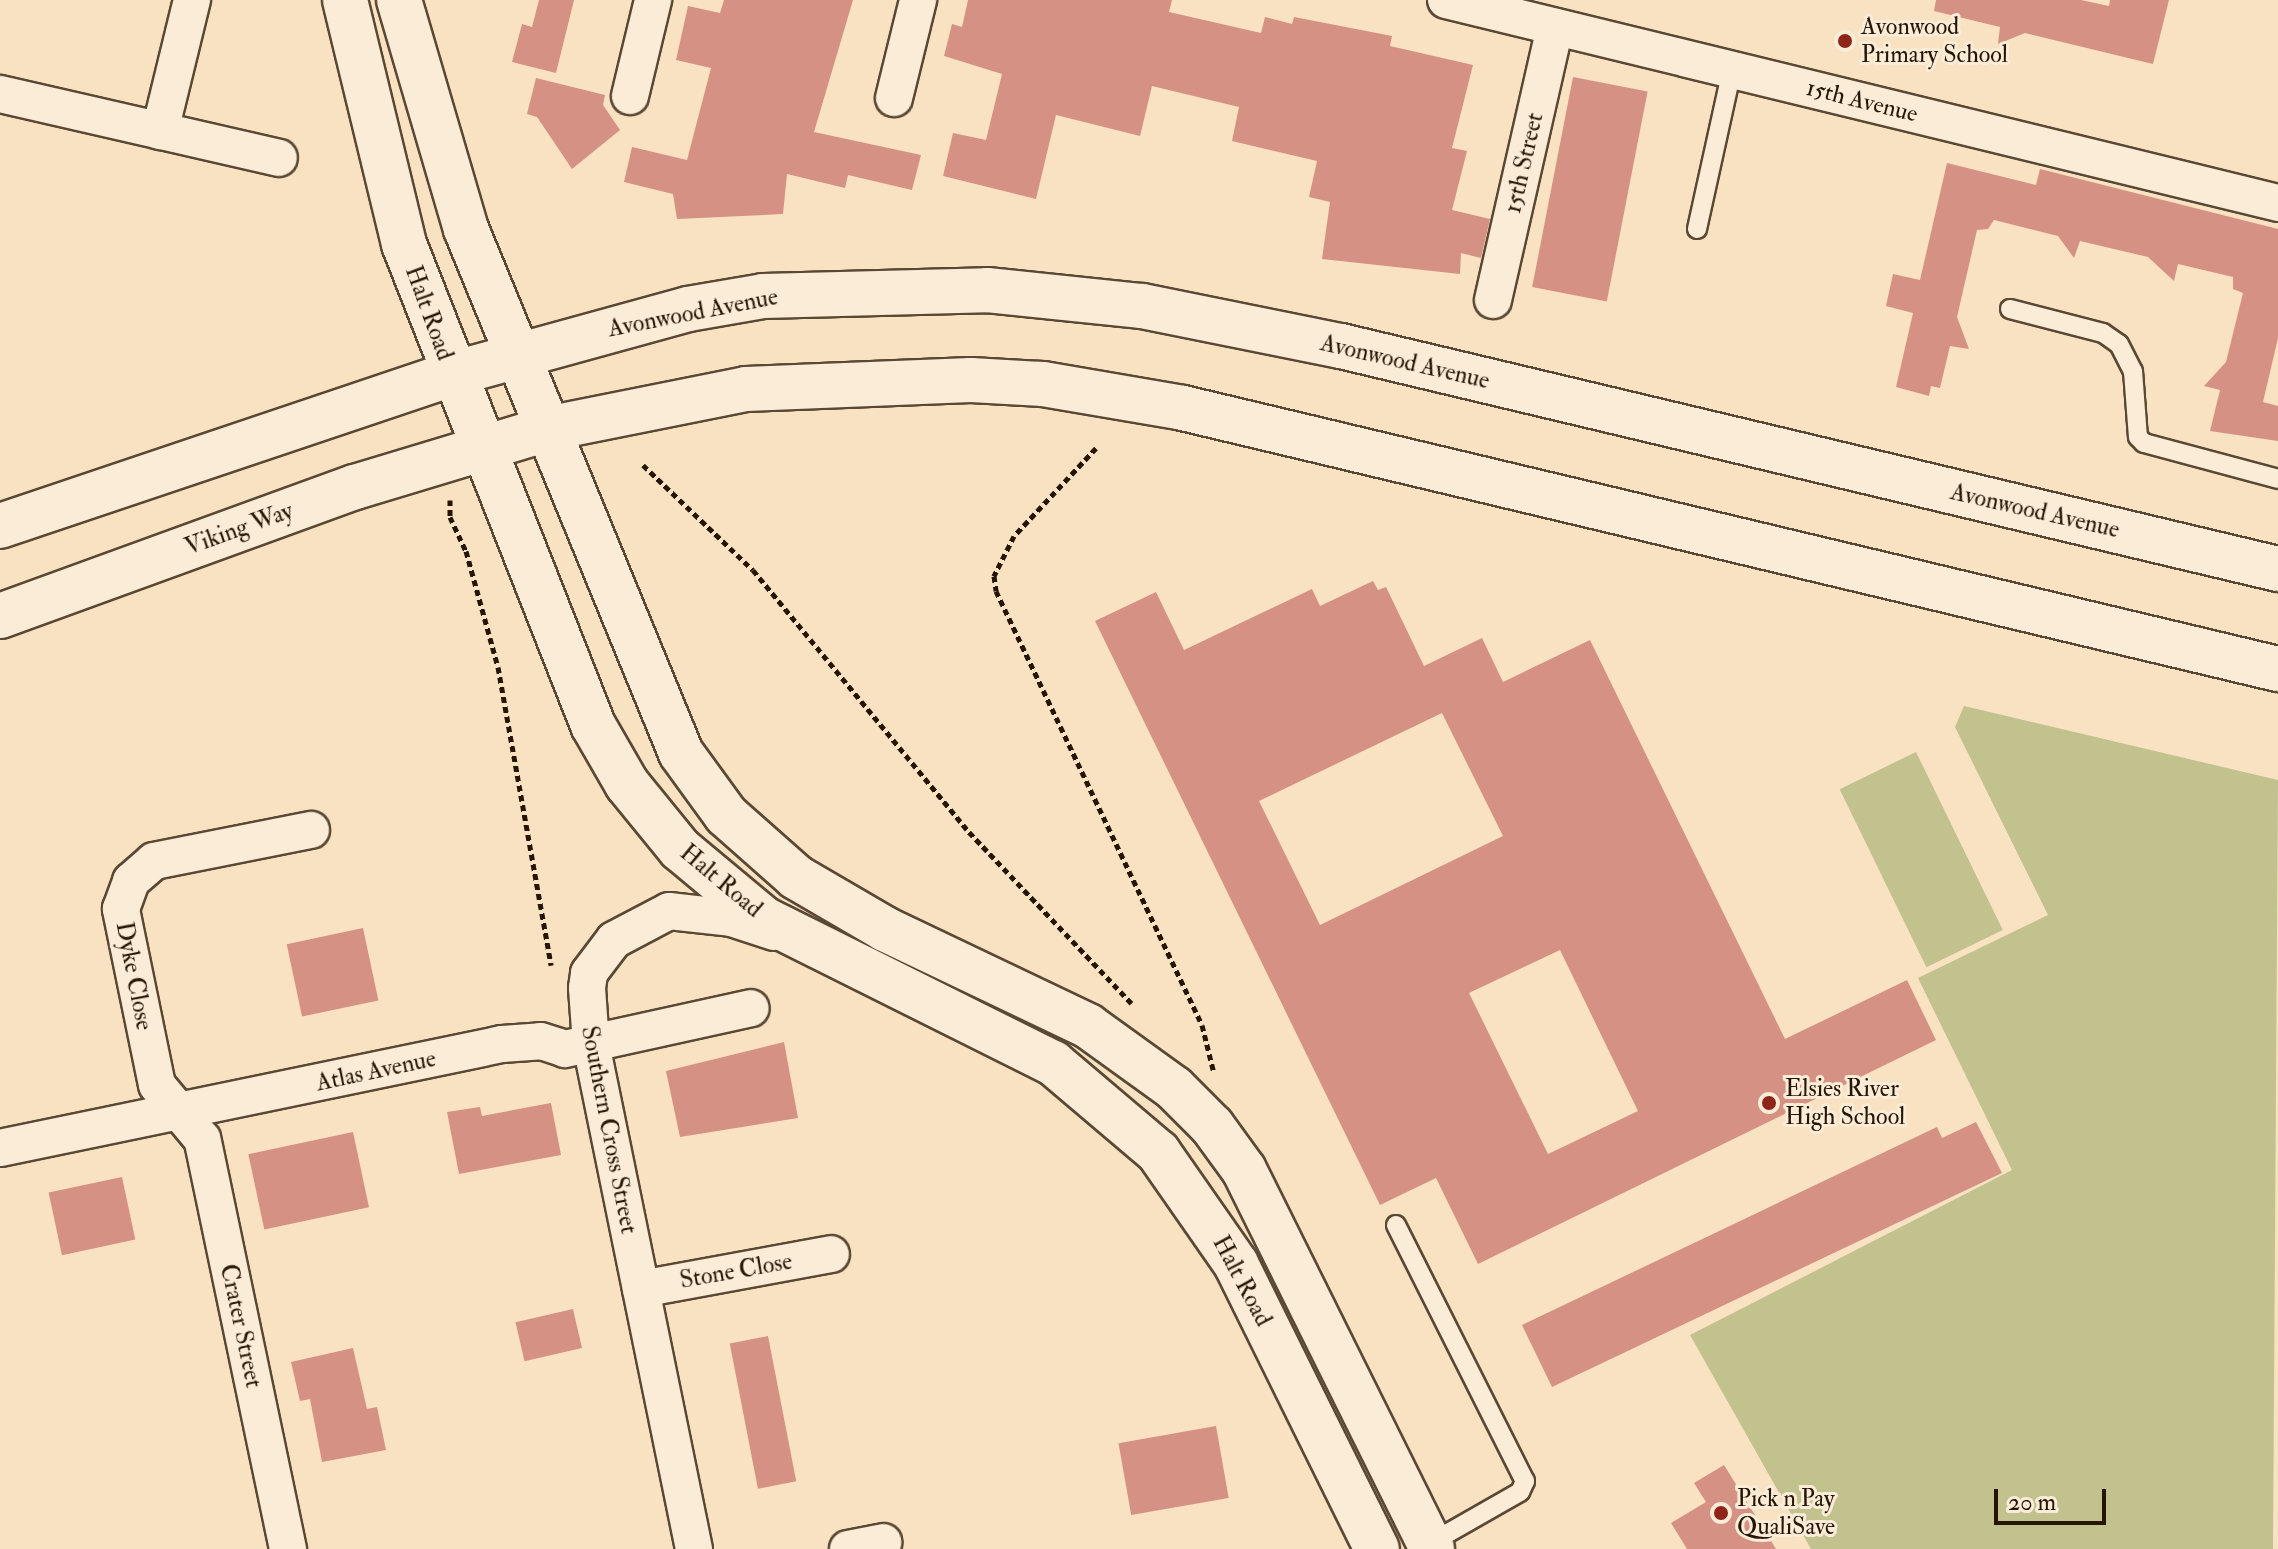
<!DOCTYPE html>
<html>
<head>
<meta charset="utf-8">
<style>
  body { margin:0 }
  #map { position:relative; width:2278px; height:1549px; overflow:hidden; background:#f8e2c1; font-family:"IM FELL Double Pica",serif }
  div>[style] { position:absolute }
  [style*='--x'] { left:calc(var(--x)*1px); top:calc(var(--y)*1px); width:calc(var(--w)*1px); rotate:calc(var(--a)*1deg) }
  .green>* { inset:0; background:#c2c28f; transform-origin:0 0 }
  .building>* { inset:0; background:#d69185; transform-origin:0 0 }
  .path>* { height:5px; margin-top:-2.5px; transform-origin:0; background:repeating-linear-gradient(90deg,#261505 0 6px,transparent 0 10px) }
  .roads { filter:drop-shadow(2px 0 #5a4834) drop-shadow(-2px 0 #5a4834) drop-shadow(0 2px #5a4834) drop-shadow(0 -2px #5a4834) }
  .lane>* { height:18px; margin:-9px; padding:0 9px; transform-origin:9px; border-radius:9px; background:#faecd7 }
  .street>* { height:36px; margin:-18px; padding:0 18px; transform-origin:18px; border-radius:18px; background:#faecd7 }
  .secondary>* { height:44px; margin:-22px; padding:0 22px; transform-origin:22px; border-radius:22px; background:#faecd7 }
  .dots>* { width:22px; height:22px; translate:-50% -50%; box-sizing:border-box; border:4px solid #faecd7; border-radius:50% }
  span { translate:-50% -50%; white-space:nowrap; text-align:center; line-height:1.15; -webkit-text-stroke:6px #faecd7; paint-order:stroke }
  .poi-label { font-size:24px; color:#261505 }
  .left { translate:0 -50%; text-align:left }
  .street-label { font-size:24px; color:#261505 }
  .scale { position:absolute; left:1994px; top:1489px; width:112px; height:36px; box-sizing:border-box; border:4px solid #261505; border-top:0; padding-left:10px; font-size:24px; line-height:28px; white-space:nowrap; color:#261505; -webkit-text-stroke:6px #faecd7; paint-order:stroke }
</style>
</head>
<body>
<div id="map">
  <div class="green">
    <i style="clip-path:polygon(1964px 706px,2278px 780px,2273px 1549px,1811px 1549px,1690px 1335px,2012px 1170px,1918px 978px,2048px 915px,1955px 727px)"></i>
    <i style="left:1916px;top:752px;width:198px;height:85px;rotate:64deg"></i>
  </div>
  <div class="building">
    <i style="clip-path:polygon(539px 0,574px 0,556px 73px,512px 62px,522px 24px,532px 27px)"></i>
    <i style="clip-path:polygon(724px 0,853px 0,814px 132px,921px 155px,912px 190px,848px 175px,845px 188px,787px 174px,783px 214px,677px 219px,673px 194px,624px 182px,632px 147px,687px 160px,711px 68px,676px 60px,688px 6px,720px 13px)"></i>
    <i style="clip-path:polygon(968px 0,1172px 0,1169px 12px,1261px 33px,1265px 17px,1292px 24px,1294px 17px,1392px 36px,1390px 46px,1473px 65px,1452px 148px,1467px 151px,1452px 210px,1490px 219px,1481px 258px,1461px 253px,1460px 274px,1322px 259px,1330px 202px,1309px 197px,1317px 161px,1232px 141px,1239px 107px,1152px 86px,1140px 136px,1056px 115px,1036px 199px,943px 176px,953px 133px,986px 140px,1002px 74px,944px 56px,952px 24px,962px 27px)"></i>
    <i style="clip-path:polygon(1936px 0,2081px 0,2109px 6px,2110px 0,2169px 0,2153px 64px,2025px 33px,1998px 44px,2000px 27px,1934px 11px)"></i>
    <i style="left:1573px;top:77px;width:76px;height:214px;rotate:11deg"></i>
    <i style="clip-path:polygon(536px 78px,605px 95px,603px 105px,620px 130px,572px 169px,537px 117px,527px 114px)"></i>
    <i style="clip-path:polygon(1947px 163px,2036px 185px,2040px 169px,2278px 229px,2278px 338px,2263px 402px,2278px 406px,2278px 441px,2210px 431px,2220px 390px,2204px 386px,2226px 362px,2243px 293px,2233px 289px,2233px 277px,2178px 264px,2174px 281px,2148px 257px,2080px 241px,2074px 258px,2058px 236px,1994px 220px,1988px 229px,1977px 230px,1957px 317px,1969px 349px,1950px 346px,1940px 388px,1931px 386px,1929px 396px,1896px 387px,1913px 313px,1886px 306px,1893px 274px,1920px 280px)"></i>
    <i style="clip-path:polygon(evenodd,1373px 581px,1378px 590px,1386px 587px,1424px 666px,1482px 638px,1503px 682px,1590px 640px,1785px 1039px,1907px 980px,1936px 1040px,1478px 1264px,1436px 1178px,1380px 1205px,1095px 621px,1156px 592px,1184px 650px,1312px 589px,1320px 606px,1373px 581px,1442px 713px,1503px 836px,1320px 925px,1259px 801px,1442px 713px,1373px 581px,1560px 950px,1638px 1111px,1548px 1154px,1469px 993px,1560px 950px)"></i>
    <i style="left:363px;top:928px;width:74px;height:78px;rotate:78deg"></i>
    <i style="clip-path:polygon(784px 1042px,798px 1118px,680px 1137px,666px 1071px)"></i>
    <i style="clip-path:polygon(551px 1103px,561px 1155px,459px 1174px,447px 1112px,480px 1107px,482px 1116px)"></i>
    <i style="clip-path:polygon(1976px 1122px,2002px 1173px,1552px 1387px,1522px 1325px,1937px 1127px,1942px 1138px)"></i>
    <i style="left:353px;top:1132px;width:77px;height:107px;rotate:78deg"></i>
    <i style="left:122px;top:1177px;width:64px;height:75px;rotate:78deg"></i>
    <i style="left:573px;top:1309px;width:40px;height:59px;rotate:77deg"></i>
    <i style="left:768px;top:1336px;width:148px;height:39px;rotate:79deg"></i>
    <i style="clip-path:polygon(353px 1348px,367px 1409px,377px 1407px,386px 1450px,322px 1462px,310px 1399px,300px 1401px,291px 1362px)"></i>
    <i style="left:1216px;top:1426px;width:73px;height:99px;rotate:80deg"></i>
    <i style="clip-path:polygon(1724px 1465px,1776px 1549px,1687px 1549px,1671px 1523px,1706px 1502px,1694px 1483px)"></i>
  </div>
  <div class="path">
    <i style="--x:1096;--y:448;--w:120;--a:133"></i>
    <i style="--x:1014;--y:536;--w:45;--a:116.6"></i>
    <i style="--x:994;--y:576;--w:15;--a:82"></i>
    <i style="--x:996;--y:591;--w:480;--a:64.6"></i>
    <i style="--x:1202;--y:1025;--w:49;--a:76"></i>
    <i style="--x:643;--y:465;--w:152;--a:43.7"></i>
    <i style="--x:753;--y:570;--w:340;--a:50.5"></i>
    <i style="--x:969;--y:832;--w:236;--a:46.5"></i>
    <i style="--x:450;--y:500;--w:17;--a:90"></i>
    <i style="--x:450;--y:517;--w:38;--a:65"></i>
    <i style="--x:466;--y:551;--w:120;--a:74.6"></i>
    <i style="--x:498;--y:667;--w:303;--a:79.9"></i>
  </div>
  <div class="roads">
    <div class="lane">
      <i style="--x:1697;--y:229;--w:163;--a:-77.6"></i>
      <i style="--x:2010;--y:309;--w:96;--a:14.5"></i>
      <i style="--x:2103;--y:333;--w:19;--a:35"></i>
      <i style="--x:2119;--y:344;--w:30;--a:63"></i>
      <i style="--x:2133;--y:371;--w:66;--a:85.7"></i>
      <i style="--x:2138;--y:437;--w:8;--a:45"></i>
      <i style="--x:2144;--y:443;--w:139;--a:15"></i>
      <i style="--x:1396;--y:1225;--w:287;--a:63.3"></i>
      <i style="--x:1525;--y:1481;--w:12;--a:114"></i>
      <i style="--x:1520;--y:1492;--w:105;--a:150.3"></i>
    </div>
    <div class="street">
      <i style="--x:1446;--y:0;--w:856;--a:13.71"></i>
      <i style="--x:0;--y:94;--w:286;--a:12.9"></i>
      <i style="--x:630;--y:96;--w:99;--a:-76.5"></i>
      <i style="--x:894;--y:98;--w:101;--a:-76.2"></i>
      <i style="--x:160;--y:131;--w:135;--a:-76.3"></i>
      <i style="--x:1493;--y:300;--w:280;--a:-77.2"></i>
      <i style="--x:0;--y:1148;--w:513;--a:-11.7"></i>
      <i style="--x:502;--y:1044;--w:39;--a:-4"></i>
      <i style="--x:541;--y:1041;--w:25;--a:18"></i>
      <i style="--x:565;--y:1049;--w:190;--a:-12.4"></i>
      <i style="--x:641;--y:1289;--w:193;--a:-10.4"></i>
      <i style="--x:288;--y:1549;--w:419;--a:-101.8"></i>
      <i style="--x:202;--y:1139;--w:70;--a:-129.8"></i>
      <i style="--x:157;--y:1085;--w:180;--a:-101.6"></i>
      <i style="--x:121;--y:909;--w:30;--a:-70"></i>
      <i style="--x:131;--y:881;--w:30;--a:-41"></i>
      <i style="--x:154;--y:861;--w:160;--a:-11.2"></i>
      <i style="--x:694;--y:1549;--w:515;--a:-101.53"></i>
      <i style="--x:591;--y:1044;--w:56;--a:-94.1"></i>
      <i style="--x:587;--y:988;--w:15;--a:-82"></i>
      <i style="--x:589;--y:973;--w:41;--a:-52.9"></i>
      <i style="--x:614;--y:940;--w:62;--a:-27.8"></i>
      <i style="--x:669;--y:911;--w:62;--a:6.4"></i>
      <i style="--x:731;--y:918;--w:45;--a:18"></i>
      <i style="--x:848;--y:1549;--w:36;--a:-11"></i>
    </div>
    <div class="secondary">
      <i style="--x:345;--y:0;--w:251;--a:76.4"></i>
      <i style="--x:404;--y:244;--w:517;--a:68.55"></i>
      <i style="--x:593;--y:725;--w:68;--a:60"></i>
      <i style="--x:627;--y:784;--w:84;--a:50.8"></i>
      <i style="--x:680;--y:849;--w:109;--a:39.8"></i>
      <i style="--x:764;--y:919;--w:323;--a:26.5"></i>
      <i style="--x:1053;--y:1063;--w:138;--a:40.3"></i>
      <i style="--x:1158;--y:1152;--w:136;--a:55.1"></i>
      <i style="--x:1236;--y:1264;--w:318;--a:63.7"></i>
      <i style="--x:399;--y:0;--w:239;--a:73.7"></i>
      <i style="--x:466;--y:229;--w:566;--a:67.69"></i>
      <i style="--x:681;--y:753;--w:77;--a:54"></i>
      <i style="--x:726;--y:815;--w:94;--a:41.5"></i>
      <i style="--x:796;--y:877;--w:103;--a:30.3"></i>
      <i style="--x:885;--y:929;--w:225;--a:25.5"></i>
      <i style="--x:1088;--y:1026;--w:106;--a:35.8"></i>
      <i style="--x:1174;--y:1088;--w:54;--a:45"></i>
      <i style="--x:1212;--y:1126;--w:54;--a:54"></i>
      <i style="--x:1244;--y:1170;--w:423;--a:63.6"></i>
      <i style="--x:0;--y:526;--w:477;--a:-18.6"></i>
      <i style="--x:452;--y:374;--w:245;--a:-15.4"></i>
      <i style="--x:688;--y:309;--w:76;--a:-9.8"></i>
      <i style="--x:763;--y:296;--w:224;--a:-1.5"></i>
      <i style="--x:987;--y:290;--w:156;--a:5.9"></i>
      <i style="--x:1142;--y:306;--w:203;--a:11.4"></i>
      <i style="--x:1341;--y:346;--w:963;--a:13.39"></i>
      <i style="--x:0;--y:616;--w:378;--a:-20"></i>
      <i style="--x:355;--y:487;--w:205;--a:-16.8"></i>
      <i style="--x:551;--y:428;--w:199;--a:-11.3"></i>
      <i style="--x:746;--y:389;--w:225;--a:-2.3"></i>
      <i style="--x:971;--y:380;--w:72;--a:3.2"></i>
      <i style="--x:1043;--y:384;--w:142;--a:9.7"></i>
      <i style="--x:1183;--y:408;--w:1126;--a:13.41"></i>
    </div>
  </div>
  <div class="dots">
    <i style="left:1845px;top:41px;background:#8f2418"></i>
    <i style="left:1769px;top:1103px;background:#8f2418"></i>
    <i style="left:1721px;top:1513px;background:#8f2418"></i>
  </div>
  <div class="poi-label">
    <span class="left" style="left:1861px;top:41px">Avonwood<br>Primary School</span>
    <span class="left" style="left:1785px;top:1103px">Elsies River<br>High School</span>
    <span class="left" style="left:1737px;top:1513px">Pick n Pay<br>QualiSave</span>
  </div>
  <div class="street-label">
    <span style="left:1862px;top:101px;rotate:14deg">15th Avenue</span>
    <span style="left:1524px;top:163px;rotate:-77deg">15th Street</span>
    <span style="left:429px;top:313px;rotate:70deg">Halt Road</span>
    <span style="left:693px;top:313px;rotate:-11deg">Avonwood Avenue</span>
    <span style="left:1405px;top:362px;rotate:13deg">Avonwood Avenue</span>
    <span style="left:2035px;top:511px;rotate:13deg">Avonwood Avenue</span>
    <span style="left:239px;top:529px;rotate:-20deg">Viking Way</span>
    <span style="left:721px;top:881px;rotate:40deg">Halt Road</span>
    <span style="left:134px;top:976px;rotate:79deg">Dyke Close</span>
    <span style="left:376px;top:1071px;rotate:-12deg">Atlas Avenue</span>
    <span style="left:609px;top:1130px;rotate:79deg">Southern Cross Street</span>
    <span style="left:736px;top:1271px;rotate:-10deg">Stone Close</span>
    <span style="left:1242px;top:1281px;rotate:62deg">Halt Road</span>
    <span style="left:241px;top:1326px;rotate:78deg">Crater Street</span>
  </div>
  <div class="scale">20 m</div>
</div>
</body>
</html>
